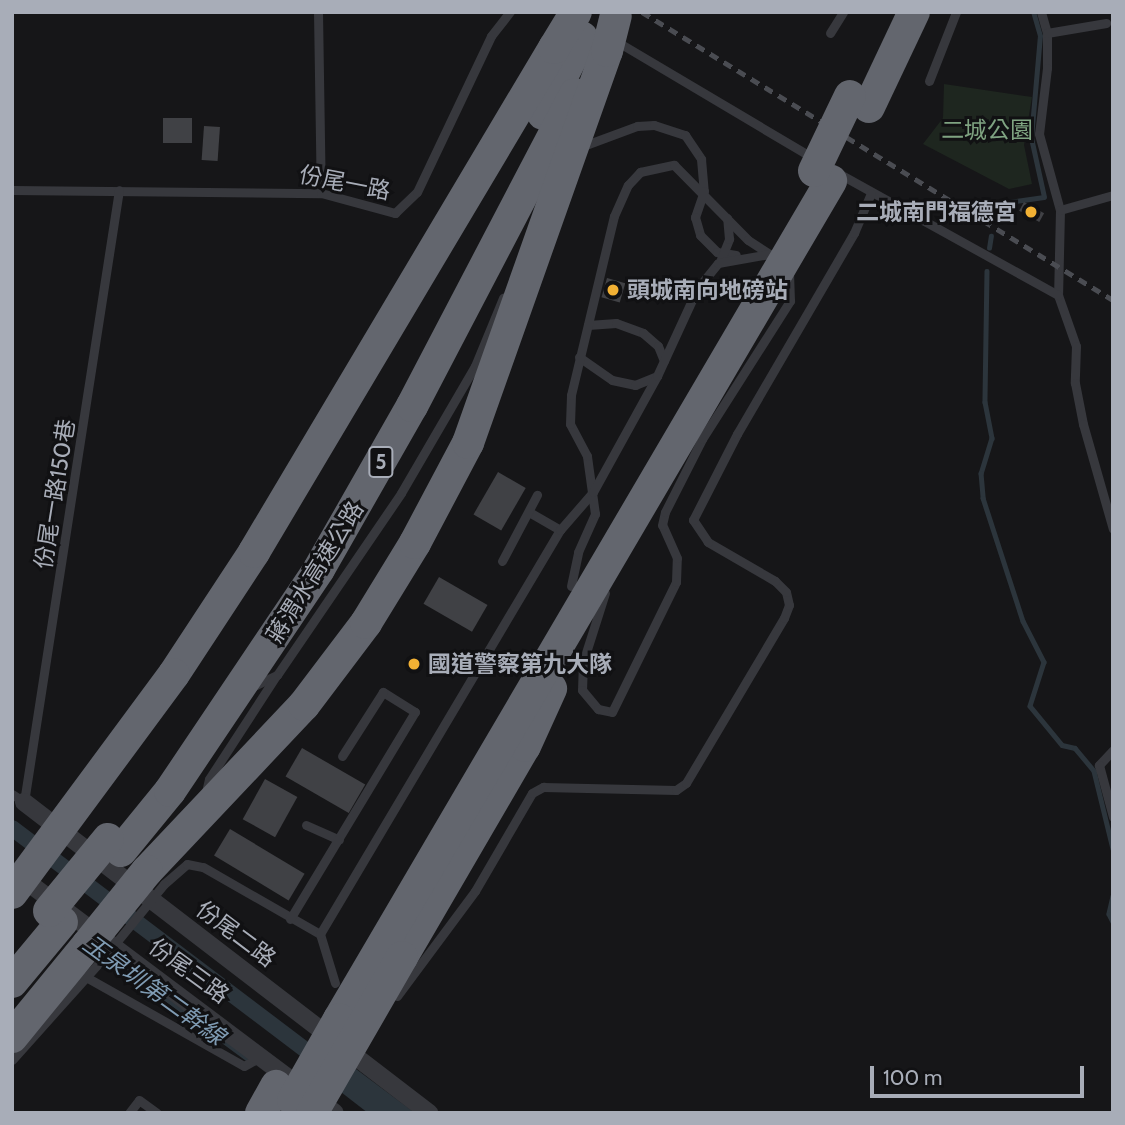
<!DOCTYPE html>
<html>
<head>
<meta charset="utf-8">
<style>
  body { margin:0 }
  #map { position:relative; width:1125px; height:1125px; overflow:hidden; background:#161618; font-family:Cabin,"Noto Sans TC",sans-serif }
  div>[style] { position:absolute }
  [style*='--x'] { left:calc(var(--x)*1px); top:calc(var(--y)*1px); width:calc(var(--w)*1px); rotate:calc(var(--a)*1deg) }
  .green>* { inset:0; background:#1e261f }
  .water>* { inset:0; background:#2c353c }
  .stream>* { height:4.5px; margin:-2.25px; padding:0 2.25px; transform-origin:2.25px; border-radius:2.25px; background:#2c353c }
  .canal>* { height:16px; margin:-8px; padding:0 8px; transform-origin:8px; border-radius:8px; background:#2c353c }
  .building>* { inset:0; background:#404145; transform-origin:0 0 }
  .service>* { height:9px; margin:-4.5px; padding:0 4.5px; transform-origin:4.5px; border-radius:4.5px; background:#37383d }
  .minor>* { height:18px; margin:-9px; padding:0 9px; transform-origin:9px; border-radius:9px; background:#37383d }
  .motorway>* { height:32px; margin:-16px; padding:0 16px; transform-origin:16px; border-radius:16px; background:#63666e }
  .rail>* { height:4.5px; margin-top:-2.25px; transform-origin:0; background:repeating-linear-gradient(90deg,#4a4c52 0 9px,transparent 0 16px) }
  .service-bridge>* { height:9px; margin:-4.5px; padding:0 4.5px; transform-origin:4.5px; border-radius:4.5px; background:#37383d }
  .motorway-bridge>* { height:32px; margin:-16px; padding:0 16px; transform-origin:16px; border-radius:16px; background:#63666e }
  .dots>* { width:19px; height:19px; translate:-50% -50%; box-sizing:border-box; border:4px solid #111113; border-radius:50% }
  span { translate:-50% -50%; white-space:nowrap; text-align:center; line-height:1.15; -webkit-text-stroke:6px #111113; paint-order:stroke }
  .shield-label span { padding:2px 5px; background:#111113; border:2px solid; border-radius:5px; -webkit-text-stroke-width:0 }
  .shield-label { font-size:21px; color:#a8adb8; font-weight:700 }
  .park-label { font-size:23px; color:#7fa381 }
  .street-label { font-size:23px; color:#a8adb8 }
  .poi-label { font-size:23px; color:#a8adb8; font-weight:700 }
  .right { translate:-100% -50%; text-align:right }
  .left { translate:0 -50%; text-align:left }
  .water-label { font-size:24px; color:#7f9bb3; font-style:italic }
  .frame { position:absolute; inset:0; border:14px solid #a8adb8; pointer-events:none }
  .scale { position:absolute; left:870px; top:1066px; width:214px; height:32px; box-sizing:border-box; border:4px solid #a8adb8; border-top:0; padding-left:9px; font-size:21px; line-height:24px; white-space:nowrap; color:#a8adb8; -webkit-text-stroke:5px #111113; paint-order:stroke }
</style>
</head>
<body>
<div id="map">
  <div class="green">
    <i style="clip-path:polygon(944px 84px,1032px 97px,1024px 145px,1032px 184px,1009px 189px,923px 144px,943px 118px)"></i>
  </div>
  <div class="water">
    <i style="clip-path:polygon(352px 1066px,415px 1113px,368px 1113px,337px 1089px)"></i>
  </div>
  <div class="stream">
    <i style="--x:993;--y:216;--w:12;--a:-81"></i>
    <i style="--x:995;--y:204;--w:49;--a:-8.1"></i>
    <i style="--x:1044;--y:197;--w:60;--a:-102.4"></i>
    <i style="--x:1031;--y:138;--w:102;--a:-85"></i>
    <i style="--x:1040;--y:36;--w:25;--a:-106"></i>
    <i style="--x:989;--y:248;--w:12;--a:-81"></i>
    <i style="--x:987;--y:271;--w:131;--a:90.9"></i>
    <i style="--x:985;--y:402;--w:37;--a:79"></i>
    <i style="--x:992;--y:438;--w:37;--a:107"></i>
    <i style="--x:981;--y:473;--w:25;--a:85"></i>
    <i style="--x:983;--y:498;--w:129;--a:72"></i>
    <i style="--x:1023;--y:621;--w:46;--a:62.9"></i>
    <i style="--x:1044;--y:662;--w:46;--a:107.7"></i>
    <i style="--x:1030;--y:706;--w:50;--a:50.6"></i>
    <i style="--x:1062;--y:745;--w:13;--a:13"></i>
    <i style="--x:1075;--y:748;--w:30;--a:50"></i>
    <i style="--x:1094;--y:771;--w:80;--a:76.3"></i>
    <i style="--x:1113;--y:896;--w:18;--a:103"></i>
    <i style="--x:1109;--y:914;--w:9;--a:63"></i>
    <i style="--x:107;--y:955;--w:180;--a:36.4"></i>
  </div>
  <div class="canal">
    <i style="--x:12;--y:828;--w:386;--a:37.1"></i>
  </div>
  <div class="building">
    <i style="left:163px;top:118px;width:29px;height:25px"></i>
    <i style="left:204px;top:126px;width:16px;height:34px;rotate:4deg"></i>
    <i style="left:1024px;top:202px;width:23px;height:10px;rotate:29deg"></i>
    <i style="left:607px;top:278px;width:19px;height:20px;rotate:16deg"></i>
    <i style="left:498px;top:472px;width:32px;height:49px;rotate:30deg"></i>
    <i style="left:439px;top:577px;width:56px;height:31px;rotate:30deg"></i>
    <i style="left:302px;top:748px;width:73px;height:33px;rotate:30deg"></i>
    <i style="left:265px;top:779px;width:37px;height:46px;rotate:29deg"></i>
    <i style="left:230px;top:829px;width:87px;height:31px;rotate:31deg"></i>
  </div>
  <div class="service">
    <i style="--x:318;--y:12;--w:181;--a:89.1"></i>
    <i style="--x:1041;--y:12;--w:22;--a:74"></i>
    <i style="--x:1047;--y:33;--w:35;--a:90"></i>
    <i style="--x:1047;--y:68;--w:66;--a:96.9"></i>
    <i style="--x:1039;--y:134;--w:79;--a:74.6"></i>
    <i style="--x:1060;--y:210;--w:85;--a:91.3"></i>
    <i style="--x:1058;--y:295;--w:54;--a:70.6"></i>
    <i style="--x:1076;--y:346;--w:37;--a:92"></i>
    <i style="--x:1075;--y:383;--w:42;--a:79"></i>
    <i style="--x:1083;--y:424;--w:109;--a:74.1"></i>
    <i style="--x:830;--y:33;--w:25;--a:-58"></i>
    <i style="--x:1047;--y:33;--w:60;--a:-9.6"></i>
    <i style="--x:616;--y:41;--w:231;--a:30.7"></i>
    <i style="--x:929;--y:81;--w:74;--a:-68.6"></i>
    <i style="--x:583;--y:146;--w:58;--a:-20.3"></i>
    <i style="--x:637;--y:126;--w:17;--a:-3"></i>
    <i style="--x:654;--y:125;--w:33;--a:18"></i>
    <i style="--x:685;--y:135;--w:29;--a:56"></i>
    <i style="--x:701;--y:159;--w:32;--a:85"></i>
    <i style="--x:704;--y:191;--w:28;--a:109"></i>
    <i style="--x:695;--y:217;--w:19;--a:74"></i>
    <i style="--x:700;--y:235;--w:24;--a:45"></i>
    <i style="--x:717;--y:252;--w:19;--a:9"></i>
    <i style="--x:836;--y:172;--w:254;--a:29"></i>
    <i style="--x:12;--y:190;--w:309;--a:0.6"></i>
    <i style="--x:321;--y:193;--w:77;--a:15.1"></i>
    <i style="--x:395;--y:213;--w:30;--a:-44"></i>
    <i style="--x:417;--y:192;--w:173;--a:-64.6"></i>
    <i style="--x:491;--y:36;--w:31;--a:-52"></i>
    <i style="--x:1060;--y:210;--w:55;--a:-15.8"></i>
    <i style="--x:721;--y:259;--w:22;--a:-68"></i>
    <i style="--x:729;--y:239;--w:21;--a:-95"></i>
    <i style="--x:588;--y:325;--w:28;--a:-4"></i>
    <i style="--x:616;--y:323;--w:29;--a:20"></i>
    <i style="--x:643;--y:333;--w:20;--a:41"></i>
    <i style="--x:658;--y:346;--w:16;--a:68"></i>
    <i style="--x:579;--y:357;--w:40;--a:34.9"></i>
    <i style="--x:612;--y:380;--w:24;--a:12"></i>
    <i style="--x:635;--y:385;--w:24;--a:-22"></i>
    <i style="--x:529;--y:512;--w:36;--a:30"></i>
    <i style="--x:502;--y:561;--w:75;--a:-62.1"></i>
    <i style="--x:571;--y:586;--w:35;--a:-78"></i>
    <i style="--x:578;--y:552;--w:42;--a:-65.9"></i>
    <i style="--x:595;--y:514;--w:59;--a:-97.9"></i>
    <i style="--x:587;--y:456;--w:36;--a:-118"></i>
    <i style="--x:570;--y:424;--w:29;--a:-88"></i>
    <i style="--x:571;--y:395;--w:184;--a:-76.5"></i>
    <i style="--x:614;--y:216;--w:34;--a:-66"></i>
    <i style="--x:628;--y:185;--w:18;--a:-47"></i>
    <i style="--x:640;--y:172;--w:35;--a:-12"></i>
    <i style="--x:674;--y:165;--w:105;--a:45.4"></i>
    <i style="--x:748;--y:240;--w:37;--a:33"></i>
    <i style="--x:605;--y:593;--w:72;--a:107.7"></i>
    <i style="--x:583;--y:662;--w:28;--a:92"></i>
    <i style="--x:582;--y:690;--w:25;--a:50"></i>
    <i style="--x:598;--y:709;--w:14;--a:12"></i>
    <i style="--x:612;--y:712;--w:145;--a:-63.8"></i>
    <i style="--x:676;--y:582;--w:24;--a:-88"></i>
    <i style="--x:677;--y:558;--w:36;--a:-114"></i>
    <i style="--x:662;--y:525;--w:13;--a:-77"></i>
    <i style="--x:665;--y:512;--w:82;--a:-63.1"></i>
    <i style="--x:702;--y:439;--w:164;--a:-57.5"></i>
    <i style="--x:790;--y:301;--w:32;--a:-92"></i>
    <i style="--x:252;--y:687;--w:28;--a:-26"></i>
    <i style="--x:277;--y:675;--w:220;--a:-55.7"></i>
    <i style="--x:401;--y:493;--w:147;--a:-59.8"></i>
    <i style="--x:475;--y:366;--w:74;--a:-67.6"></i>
    <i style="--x:1113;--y:750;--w:21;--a:133"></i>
    <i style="--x:1099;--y:765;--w:54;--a:74.9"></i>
    <i style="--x:206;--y:792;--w:13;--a:-77"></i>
    <i style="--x:209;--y:779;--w:123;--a:-57"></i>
    <i style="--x:12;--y:794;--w:14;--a:34"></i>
    <i style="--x:24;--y:802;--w:619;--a:-81.18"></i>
    <i style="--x:306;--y:825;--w:36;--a:24"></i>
    <i style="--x:164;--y:884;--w:30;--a:-41"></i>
    <i style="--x:187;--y:864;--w:16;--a:11"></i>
    <i style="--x:203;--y:867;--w:135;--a:29.8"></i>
    <i style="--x:290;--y:919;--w:242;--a:-58.9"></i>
    <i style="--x:415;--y:712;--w:38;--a:-148"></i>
    <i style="--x:383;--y:692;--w:76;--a:122.6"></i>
    <i style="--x:86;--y:977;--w:181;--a:29.4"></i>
    <i style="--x:244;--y:1066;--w:18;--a:-29"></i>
    <i style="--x:335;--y:983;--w:51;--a:-107"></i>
    <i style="--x:320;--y:934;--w:470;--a:-59.3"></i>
    <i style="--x:560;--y:530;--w:50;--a:-49"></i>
    <i style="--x:593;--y:492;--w:132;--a:-61.1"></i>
    <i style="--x:657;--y:376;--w:96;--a:-65.3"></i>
    <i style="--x:697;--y:289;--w:33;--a:-51"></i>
    <i style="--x:718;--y:263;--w:52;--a:-10"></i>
    <i style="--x:397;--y:996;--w:131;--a:-53.4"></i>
    <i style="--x:475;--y:891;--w:113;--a:-59.8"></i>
    <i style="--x:532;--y:793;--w:13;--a:-29"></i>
    <i style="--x:543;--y:787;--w:133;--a:1.3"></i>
    <i style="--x:676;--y:790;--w:12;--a:-35"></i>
    <i style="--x:686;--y:783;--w:192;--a:-59.3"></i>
    <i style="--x:784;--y:618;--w:14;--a:-69"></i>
    <i style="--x:789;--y:605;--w:13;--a:-103"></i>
    <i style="--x:786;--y:592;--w:16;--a:-135"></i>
    <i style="--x:775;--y:581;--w:78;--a:-149.8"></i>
    <i style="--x:708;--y:542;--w:27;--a:-124"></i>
    <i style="--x:693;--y:520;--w:97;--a:-62.9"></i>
    <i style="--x:737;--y:434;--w:233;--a:-59.8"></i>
    <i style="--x:854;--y:233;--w:43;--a:-67"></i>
    <i style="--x:12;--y:1060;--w:140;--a:-48.2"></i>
    <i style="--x:129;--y:1113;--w:16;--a:-52"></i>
    <i style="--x:139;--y:1100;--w:22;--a:36"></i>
  </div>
  <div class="minor">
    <i style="--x:24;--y:802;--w:511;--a:37.52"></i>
    <i style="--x:18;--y:875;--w:396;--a:36.9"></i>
  </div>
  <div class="motorway">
    <i style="--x:869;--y:107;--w:105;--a:-64.7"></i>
    <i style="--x:543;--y:114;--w:86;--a:-63.1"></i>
    <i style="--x:174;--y:674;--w:146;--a:-56.7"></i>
    <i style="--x:254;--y:552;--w:587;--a:-59.24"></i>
    <i style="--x:121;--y:851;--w:77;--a:-50.8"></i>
    <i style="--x:170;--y:791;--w:267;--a:-56.1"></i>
    <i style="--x:319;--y:569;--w:188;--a:-60.3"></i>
    <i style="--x:412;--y:406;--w:352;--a:-62.4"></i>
    <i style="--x:147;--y:871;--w:228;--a:-46.6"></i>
    <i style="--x:304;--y:705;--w:103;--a:-52.9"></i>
    <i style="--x:366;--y:623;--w:94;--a:-58.5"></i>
    <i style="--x:415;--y:543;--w:113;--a:-62.1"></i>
    <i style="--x:468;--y:443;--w:416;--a:-70.5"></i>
    <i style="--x:402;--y:957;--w:244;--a:-59.8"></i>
    <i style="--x:525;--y:746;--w:63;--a:-65.5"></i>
    <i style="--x:12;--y:982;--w:78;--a:-50.2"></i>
    <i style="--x:339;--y:1019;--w:972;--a:-59.58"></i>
    <i style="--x:12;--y:1037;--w:120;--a:-50.7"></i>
    <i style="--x:261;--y:1113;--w:31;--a:-61"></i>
  </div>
  <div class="rail">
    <i style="--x:642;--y:12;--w:552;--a:31.44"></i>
  </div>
  <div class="service-bridge">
    <i style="--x:105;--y:956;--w:93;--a:-50.7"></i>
  </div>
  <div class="motorway-bridge">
    <i style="--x:554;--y:48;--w:42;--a:-58.6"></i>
    <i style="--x:607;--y:51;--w:36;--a:-76"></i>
    <i style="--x:814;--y:171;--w:83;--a:-64.4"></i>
    <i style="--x:12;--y:893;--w:272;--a:-53.5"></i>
    <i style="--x:49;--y:911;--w:93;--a:-50.7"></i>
    <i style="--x:88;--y:944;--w:94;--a:-51.1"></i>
    <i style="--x:293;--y:1100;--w:93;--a:-60.4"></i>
    <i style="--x:312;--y:1113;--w:180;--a:-60"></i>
  </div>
  <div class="dots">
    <i style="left:1031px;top:212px;background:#f2b134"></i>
    <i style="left:613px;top:290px;background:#f2b134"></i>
    <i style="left:414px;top:664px;background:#f2b134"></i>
  </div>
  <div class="shield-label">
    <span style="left:381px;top:462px">5</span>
  </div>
  <div class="park-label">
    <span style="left:987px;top:130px">二城公園</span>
  </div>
  <div class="street-label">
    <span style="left:345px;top:183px;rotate:11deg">份尾一路</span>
    <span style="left:55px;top:494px;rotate:-81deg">份尾一路150巷</span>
    <span style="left:315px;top:572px;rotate:-58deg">蔣渭水高速公路</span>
    <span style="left:236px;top:934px;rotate:37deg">份尾二路</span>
    <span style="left:189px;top:971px;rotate:36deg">份尾三路</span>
  </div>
  <div class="poi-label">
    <span class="right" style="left:1017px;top:212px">二城南門福德宮</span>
    <span class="left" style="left:627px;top:290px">頭城南向地磅站</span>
    <span class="left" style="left:428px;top:664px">國道警察第九大隊</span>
  </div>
  <div class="water-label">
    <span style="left:154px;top:990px;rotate:36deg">玉泉圳第二幹線</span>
  </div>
  <div class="frame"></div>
  <div class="scale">100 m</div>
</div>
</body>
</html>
